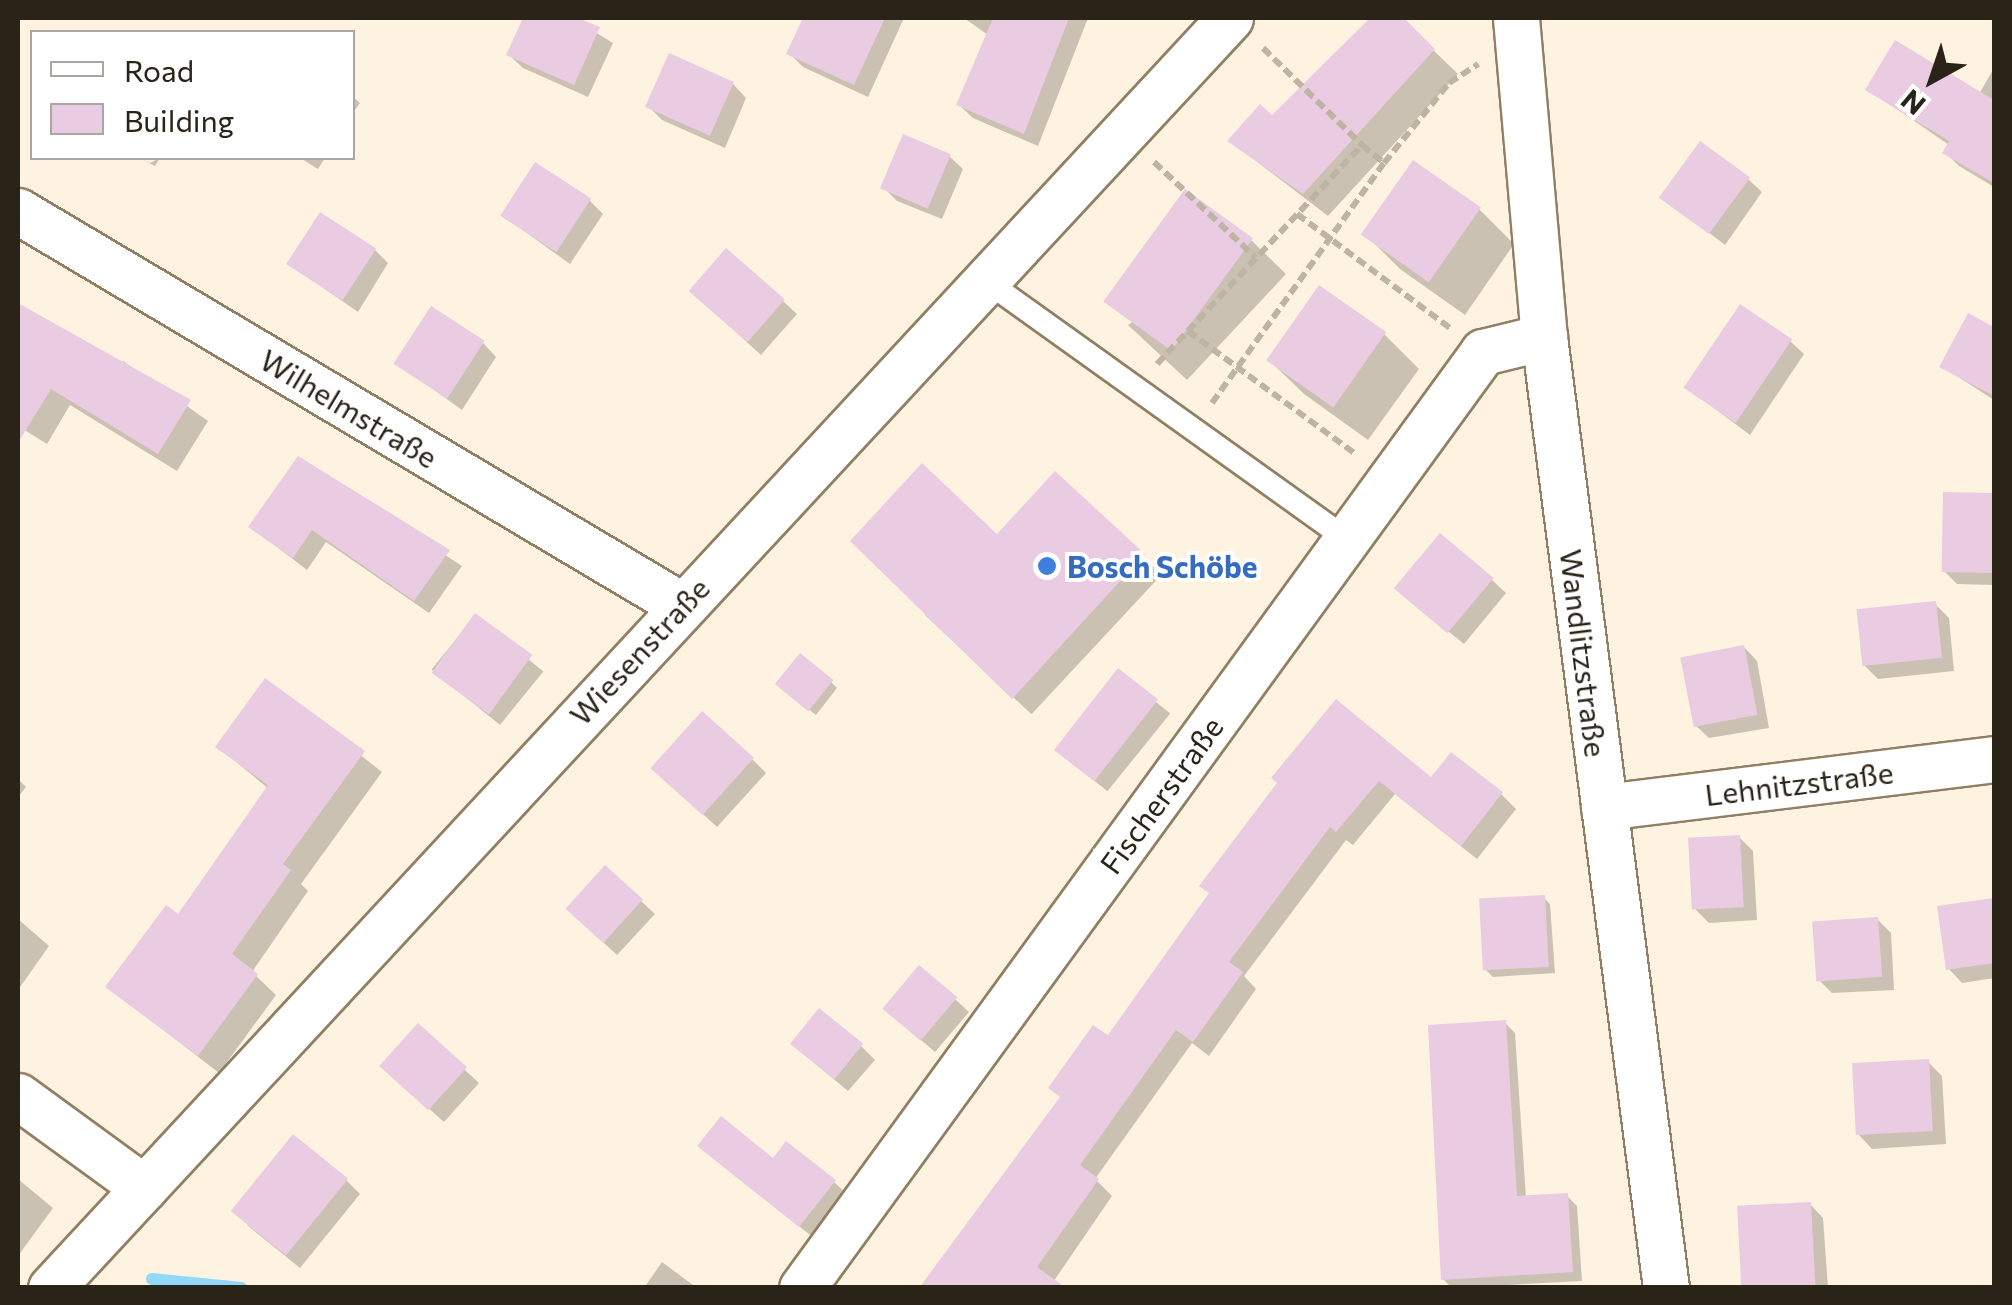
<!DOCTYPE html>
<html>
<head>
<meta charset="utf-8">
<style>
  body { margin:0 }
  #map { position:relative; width:2012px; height:1305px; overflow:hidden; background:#fef2e0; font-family:Commissioner,sans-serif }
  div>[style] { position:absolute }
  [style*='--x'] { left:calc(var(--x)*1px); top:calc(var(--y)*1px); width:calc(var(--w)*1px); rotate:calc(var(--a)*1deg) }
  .shadow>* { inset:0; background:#0003; transform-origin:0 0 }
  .stream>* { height:12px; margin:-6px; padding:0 6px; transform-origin:6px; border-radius:6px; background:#92d8f8 }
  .building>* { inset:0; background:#e9cbe2; transform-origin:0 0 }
  .path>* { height:6px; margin-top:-3px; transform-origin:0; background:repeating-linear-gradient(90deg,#beb4a4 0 10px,transparent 0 15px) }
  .roads { filter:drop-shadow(2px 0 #917f63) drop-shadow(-2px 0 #917f63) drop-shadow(0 2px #917f63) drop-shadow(0 -2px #917f63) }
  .service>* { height:22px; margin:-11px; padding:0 11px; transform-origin:11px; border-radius:11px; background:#fff }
  .minor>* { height:45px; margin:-22.5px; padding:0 22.5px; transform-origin:22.5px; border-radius:22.5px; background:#fff }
  .dots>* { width:28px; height:28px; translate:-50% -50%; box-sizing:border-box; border:5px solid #fff; border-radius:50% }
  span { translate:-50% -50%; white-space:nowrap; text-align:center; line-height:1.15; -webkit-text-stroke:8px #fff; paint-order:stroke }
  .street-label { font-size:30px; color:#2a2317 }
  .shop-label { font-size:30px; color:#366cbe; font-weight:700 }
  .left { translate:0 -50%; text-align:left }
  .frame { position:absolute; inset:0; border:20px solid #2a2317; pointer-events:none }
  .legend { position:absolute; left:30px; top:30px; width:325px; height:130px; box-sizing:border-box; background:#fff; border:2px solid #aaa7a2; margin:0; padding:12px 18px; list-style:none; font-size:30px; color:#2a2317 }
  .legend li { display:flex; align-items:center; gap:20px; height:50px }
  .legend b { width:50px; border:2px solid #aaa7a2 }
  .north { position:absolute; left:1882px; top:30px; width:100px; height:100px; -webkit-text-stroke:8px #fff; paint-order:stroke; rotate:220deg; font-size:28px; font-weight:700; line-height:40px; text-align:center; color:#2a2317 }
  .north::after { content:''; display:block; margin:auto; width:35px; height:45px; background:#2a2317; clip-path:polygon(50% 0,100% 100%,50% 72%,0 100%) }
</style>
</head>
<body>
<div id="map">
  <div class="shadow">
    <i style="clip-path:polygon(526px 18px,572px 18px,613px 43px,588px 97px,523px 68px,509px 55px)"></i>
    <i style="clip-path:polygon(805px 18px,904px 18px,868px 97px,803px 67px,789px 53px)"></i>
    <i style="clip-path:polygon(964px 18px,1088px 18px,1038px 146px,973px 118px,959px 105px,988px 35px)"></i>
    <i style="clip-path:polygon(1374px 18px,1400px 18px,1458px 74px,1328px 216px,1230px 141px,1272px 118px)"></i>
    <i style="clip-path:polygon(1994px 68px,1994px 187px,1959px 166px,1945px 152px,1949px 145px,1868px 89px,1979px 94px)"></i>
    <i style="clip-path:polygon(733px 84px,746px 98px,725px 148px,662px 120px,648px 106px)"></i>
    <i style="clip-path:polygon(352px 96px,360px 103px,352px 114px)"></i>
    <i style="clip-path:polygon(949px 156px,963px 169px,942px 219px,897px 201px,883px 187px)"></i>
    <i style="clip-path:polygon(139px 158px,150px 163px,160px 158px,155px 166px)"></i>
    <i style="clip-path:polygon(300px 158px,325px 158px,318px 169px)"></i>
    <i style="clip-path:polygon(1748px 179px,1762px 192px,1725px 245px,1663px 197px)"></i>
    <i style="clip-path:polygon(589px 200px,603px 214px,570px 264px,503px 216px)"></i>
    <i style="clip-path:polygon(1479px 209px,1514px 244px,1465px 315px,1400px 269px,1365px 234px)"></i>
    <i style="clip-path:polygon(1251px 240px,1286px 274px,1187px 380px,1128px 325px)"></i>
    <i style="clip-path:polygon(375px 250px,388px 263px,358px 312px,289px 264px)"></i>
    <i style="clip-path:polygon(783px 301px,797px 314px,761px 355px,706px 305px)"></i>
    <i style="clip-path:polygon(18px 306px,119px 368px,123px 361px,208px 421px,177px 471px,70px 405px,47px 444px,18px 426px)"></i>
    <i style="clip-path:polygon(1969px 317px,1994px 330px,1994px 400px,1943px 367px)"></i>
    <i style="clip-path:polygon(1384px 334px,1419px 369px,1368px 440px,1304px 394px,1269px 360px)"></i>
    <i style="clip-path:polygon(1790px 341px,1804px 354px,1750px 435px,1687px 388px)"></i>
    <i style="clip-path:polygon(483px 343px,496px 357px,462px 410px,397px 363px)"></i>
    <i style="clip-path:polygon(298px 459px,462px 566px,429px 613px,326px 542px,307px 570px,251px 527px)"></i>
    <i style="left:1055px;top:475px;width:146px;height:191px;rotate:43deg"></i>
    <i style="clip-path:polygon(1945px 495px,1994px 496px,1994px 585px,1957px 584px,1944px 571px)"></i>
    <i style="clip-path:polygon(1492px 580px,1506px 593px,1464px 644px,1411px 601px)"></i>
    <i style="clip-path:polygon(1935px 604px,1949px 618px,1954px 671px,1878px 679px,1864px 665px)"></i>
    <i style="left:475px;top:616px;width:88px;height:69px;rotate:39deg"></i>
    <i style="clip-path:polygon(1744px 647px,1757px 661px,1769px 728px,1709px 738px,1695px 725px)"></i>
    <i style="left:1119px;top:672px;width:66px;height:100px;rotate:39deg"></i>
    <i style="clip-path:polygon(266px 681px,382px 772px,301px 884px,308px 891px,252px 972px,276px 995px,219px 1073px,108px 987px,179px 918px,269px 789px,218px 747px)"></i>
    <i style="clip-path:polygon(831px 682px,837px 688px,816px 715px,784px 690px)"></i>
    <i style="clip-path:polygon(752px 759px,766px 773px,717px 827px,667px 781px)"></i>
    <i style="clip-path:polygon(1274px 778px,1432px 781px,1501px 794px,1516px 809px,1477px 859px,1395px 794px,1353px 845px,1346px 840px,1244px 976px,1256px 989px,1209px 1056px,1192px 1043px,1095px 1179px,1112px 1196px,1049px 1288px,934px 1288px,1211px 894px,1279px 783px)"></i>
    <i style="clip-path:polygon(18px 779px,26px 787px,18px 797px)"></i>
    <i style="clip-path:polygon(1739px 837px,1753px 851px,1757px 920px,1709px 923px,1695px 909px)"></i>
    <i style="clip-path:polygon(1544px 898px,1550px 904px,1555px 973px,1493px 977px,1486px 970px)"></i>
    <i style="clip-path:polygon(641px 901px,655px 914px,617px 955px,582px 923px)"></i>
    <i style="clip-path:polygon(1992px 901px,1994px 978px,1962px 983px,1949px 969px)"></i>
    <i style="clip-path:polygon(18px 919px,49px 946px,18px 990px)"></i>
    <i style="clip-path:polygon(1877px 919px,1891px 933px,1894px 990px,1832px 993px,1818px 979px)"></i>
    <i style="clip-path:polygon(955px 999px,969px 1012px,935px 1052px,899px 1021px)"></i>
    <i style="clip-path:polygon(1505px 1023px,1515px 1033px,1526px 1198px,1567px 1196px,1577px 1206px,1582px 1281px,1452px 1288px,1443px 1279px)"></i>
    <i style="clip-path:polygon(418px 1027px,479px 1083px,444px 1122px,396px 1079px)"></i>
    <i style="clip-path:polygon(861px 1046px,875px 1060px,848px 1091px,806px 1056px)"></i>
    <i style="clip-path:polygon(1928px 1062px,1942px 1076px,1946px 1144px,1872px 1149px,1859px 1135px)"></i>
    <i style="clip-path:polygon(714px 1159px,834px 1182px,848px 1195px,814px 1238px)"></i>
    <i style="clip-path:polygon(18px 1179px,53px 1208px,18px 1256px)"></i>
    <i style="clip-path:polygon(346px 1180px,360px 1194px,300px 1268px,247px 1225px)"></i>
    <i style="clip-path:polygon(1810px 1204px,1823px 1218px,1828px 1288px,1745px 1288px)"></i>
    <i style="clip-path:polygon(662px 1262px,697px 1288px,644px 1288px)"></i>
  </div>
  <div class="stream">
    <i style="--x:152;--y:1279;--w:90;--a:5.7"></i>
  </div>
  <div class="building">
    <i style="clip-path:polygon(523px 18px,578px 18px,600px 27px,574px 85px,506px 55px)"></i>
    <i style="clip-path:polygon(803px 18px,885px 18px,854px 85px,786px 54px)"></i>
    <i style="clip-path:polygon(993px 18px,1069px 18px,1024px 134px,956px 105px)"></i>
    <i style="clip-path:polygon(1370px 18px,1404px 18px,1435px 49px,1303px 194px,1227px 141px,1260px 104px,1272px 115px)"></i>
    <i style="clip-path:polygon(1895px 40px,1994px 100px,1994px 183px,1942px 153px,1949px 141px,1865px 90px)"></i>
    <i style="left:669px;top:53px;width:71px;height:59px;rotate:24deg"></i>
    <i style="left:903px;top:134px;width:52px;height:59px;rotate:23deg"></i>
    <i style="left:1700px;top:141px;width:62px;height:70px;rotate:36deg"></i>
    <i style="left:1413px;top:160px;width:83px;height:91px;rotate:35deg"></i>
    <i style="left:535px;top:162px;width:67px;height:64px;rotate:33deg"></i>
    <i style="left:1185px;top:189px;width:84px;height:139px;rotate:36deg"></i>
    <i style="left:320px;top:212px;width:67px;height:62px;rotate:33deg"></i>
    <i style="left:726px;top:248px;width:78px;height:57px;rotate:41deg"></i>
    <i style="left:1319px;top:285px;width:82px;height:92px;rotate:35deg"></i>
    <i style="clip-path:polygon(18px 303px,191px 400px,158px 454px,51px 389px,18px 443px)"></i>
    <i style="left:1740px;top:304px;width:63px;height:101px;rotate:34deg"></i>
    <i style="left:431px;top:306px;width:64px;height:69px;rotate:33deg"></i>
    <i style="clip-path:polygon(1968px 313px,1994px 327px,1994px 396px,1939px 367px)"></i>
    <i style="clip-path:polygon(298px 456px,450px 550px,414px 601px,312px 530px,293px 558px,248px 527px)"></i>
    <i style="clip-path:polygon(922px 463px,997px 534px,1055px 471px,1145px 554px,1012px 699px,850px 541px)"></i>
    <i style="left:1943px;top:492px;width:51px;height:80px;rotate:1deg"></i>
    <i style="left:1440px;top:533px;width:70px;height:72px;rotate:40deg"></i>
    <i style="left:1936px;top:601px;width:57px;height:80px;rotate:84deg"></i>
    <i style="left:475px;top:613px;width:71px;height:74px;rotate:36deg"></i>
    <i style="left:1744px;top:645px;width:71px;height:65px;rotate:79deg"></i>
    <i style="left:800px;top:653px;width:43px;height:40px;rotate:39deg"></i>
    <i style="left:1118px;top:668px;width:51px;height:104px;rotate:38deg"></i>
    <i style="clip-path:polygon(265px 678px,365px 751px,283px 864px,291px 870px,232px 954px,258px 974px,198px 1056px,105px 987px,166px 905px,178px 914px,268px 785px,215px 747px)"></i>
    <i style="clip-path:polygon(1336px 699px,1431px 777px,1451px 752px,1503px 792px,1461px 846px,1379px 781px,1336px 832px,1330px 827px,1229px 962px,1243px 972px,1193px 1042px,1176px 1030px,1080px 1165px,1099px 1179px,1037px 1267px,1066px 1288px,919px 1288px,1060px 1097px,1048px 1088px,1093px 1025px,1108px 1035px,1209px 893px,1199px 886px,1277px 783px,1271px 778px)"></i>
    <i style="left:702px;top:711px;width:70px;height:77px;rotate:42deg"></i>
    <i style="left:1740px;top:835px;width:72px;height:52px;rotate:87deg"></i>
    <i style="left:605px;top:865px;width:51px;height:59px;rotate:42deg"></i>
    <i style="left:1545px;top:895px;width:72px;height:66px;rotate:87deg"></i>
    <i style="clip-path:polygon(1994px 898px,1994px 963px,1946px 970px,1937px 906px)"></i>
    <i style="left:1878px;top:917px;width:60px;height:66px;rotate:86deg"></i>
    <i style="left:919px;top:965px;width:50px;height:57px;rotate:40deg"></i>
    <i style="left:819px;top:1008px;width:57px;height:46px;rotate:39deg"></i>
    <i style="clip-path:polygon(1506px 1020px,1517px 1196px,1568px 1193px,1573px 1272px,1441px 1280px,1428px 1025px)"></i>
    <i style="left:418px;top:1023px;width:66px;height:58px;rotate:42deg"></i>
    <i style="left:1929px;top:1059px;width:72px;height:77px;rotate:87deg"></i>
    <i style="clip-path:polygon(721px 1116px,773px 1158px,786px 1141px,836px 1180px,799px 1227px,697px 1146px)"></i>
    <i style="left:293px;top:1134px;width:71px;height:99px;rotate:39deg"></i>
    <i style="left:1811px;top:1202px;width:86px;height:74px;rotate:87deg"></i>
  </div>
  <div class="path">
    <i style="--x:1263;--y:48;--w:139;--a:44.4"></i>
    <i style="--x:1154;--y:162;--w:139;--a:43.2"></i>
    <i style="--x:1297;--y:214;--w:191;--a:36.7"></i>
    <i style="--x:1188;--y:331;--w:206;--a:36.3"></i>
    <i style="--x:1157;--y:364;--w:300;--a:-46.9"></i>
    <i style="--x:1362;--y:145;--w:28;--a:39"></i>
    <i style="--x:1212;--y:403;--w:295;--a:-54.4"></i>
    <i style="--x:1384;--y:163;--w:103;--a:-50.9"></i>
    <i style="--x:1449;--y:83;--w:35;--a:-33"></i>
  </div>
  <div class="roads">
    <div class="service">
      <i style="--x:989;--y:283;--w:440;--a:35.6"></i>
    </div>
    <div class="minor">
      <i style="--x:1516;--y:18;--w:320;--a:85"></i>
      <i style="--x:1544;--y:337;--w:959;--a:82.69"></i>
      <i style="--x:18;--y:211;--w:771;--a:30.72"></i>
      <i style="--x:1604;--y:807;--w:393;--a:-7"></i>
      <i style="--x:18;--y:1096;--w:156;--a:36.1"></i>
      <i style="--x:51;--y:1288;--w:1733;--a:-47.13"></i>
      <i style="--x:802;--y:1288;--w:1158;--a:-53.96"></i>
      <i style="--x:1483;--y:352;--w:63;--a:-13.8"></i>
    </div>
  </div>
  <div class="dots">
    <i style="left:1047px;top:566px;background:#3f7fe0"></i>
  </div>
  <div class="street-label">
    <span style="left:349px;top:408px;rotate:31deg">Wilhelmstraße</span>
    <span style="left:639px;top:651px;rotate:-47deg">Wiesenstraße</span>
    <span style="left:1584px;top:653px;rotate:83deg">Wandlitzstraße</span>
    <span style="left:1799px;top:783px;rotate:-7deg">Lehnitzstraße</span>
    <span style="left:1161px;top:795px;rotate:-54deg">Fischerstraße</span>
  </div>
  <div class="shop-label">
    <span class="left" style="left:1067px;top:566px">Bosch Schöbe</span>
  </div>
  <div class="frame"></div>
  <ul class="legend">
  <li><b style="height:12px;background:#fff"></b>Road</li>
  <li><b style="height:28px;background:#e9cbe2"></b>Building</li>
  </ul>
  <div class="north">N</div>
</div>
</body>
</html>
